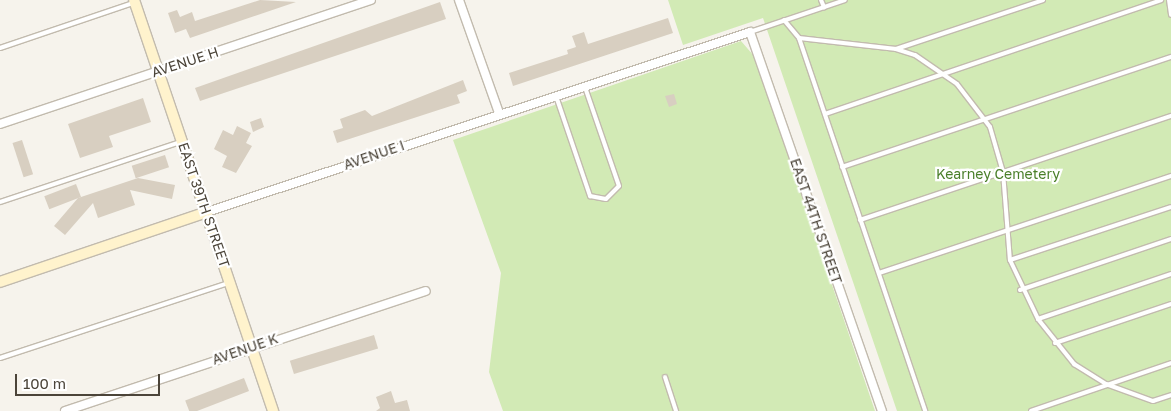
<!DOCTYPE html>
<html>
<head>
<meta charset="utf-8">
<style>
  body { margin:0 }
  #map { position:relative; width:1171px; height:411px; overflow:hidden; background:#f6f3ec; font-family:"Golos Text",sans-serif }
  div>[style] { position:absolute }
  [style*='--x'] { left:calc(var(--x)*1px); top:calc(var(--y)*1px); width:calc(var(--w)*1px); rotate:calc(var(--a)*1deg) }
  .green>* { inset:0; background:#d2eab5 }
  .building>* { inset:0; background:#d8cfc1; transform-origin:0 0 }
  .roads { filter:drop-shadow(1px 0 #c2bbae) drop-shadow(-1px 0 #c2bbae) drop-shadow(0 1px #c2bbae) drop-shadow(0 -1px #c2bbae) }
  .lane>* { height:4px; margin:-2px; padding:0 2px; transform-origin:2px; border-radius:2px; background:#fff }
  .street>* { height:8px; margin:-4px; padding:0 4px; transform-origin:4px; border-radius:4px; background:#fff }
  .secondary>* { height:10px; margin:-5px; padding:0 5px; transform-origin:5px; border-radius:5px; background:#fff3cd }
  span { translate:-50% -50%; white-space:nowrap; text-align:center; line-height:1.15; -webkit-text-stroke:4.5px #fff; paint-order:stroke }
  .street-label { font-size:14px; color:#4b4439 }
  .park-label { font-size:14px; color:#4a7f2a }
  .scale { position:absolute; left:15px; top:374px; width:145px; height:22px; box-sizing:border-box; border:2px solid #4b4439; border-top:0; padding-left:6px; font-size:15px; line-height:18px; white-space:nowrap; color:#4b4439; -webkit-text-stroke:4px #fff; paint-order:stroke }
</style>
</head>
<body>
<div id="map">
  <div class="green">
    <i style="clip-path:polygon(668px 0,1171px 0,1171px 411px,897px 411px,763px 18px,683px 45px)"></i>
    <i style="clip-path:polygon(741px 41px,754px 56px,875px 411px,503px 411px,489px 372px,501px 273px,453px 140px)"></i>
  </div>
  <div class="building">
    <i style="clip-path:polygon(260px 0,296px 2px,190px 38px,186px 29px,175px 33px,168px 13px,177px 10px,180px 17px,192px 12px,195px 21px)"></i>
    <i style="clip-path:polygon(440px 2px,446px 19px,200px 101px,195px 88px)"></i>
    <i style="clip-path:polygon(668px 18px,673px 33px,513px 86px,509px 73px,568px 54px,567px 50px,576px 47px,572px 36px,584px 32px,588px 44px)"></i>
    <i style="clip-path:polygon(463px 80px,467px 91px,457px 95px,460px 103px,337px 143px,333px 131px,343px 128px,340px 119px,365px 110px,372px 116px)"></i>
    <i style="clip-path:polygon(674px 94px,677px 104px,669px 107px,665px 96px)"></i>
    <i style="clip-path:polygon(143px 98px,151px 122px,109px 136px,113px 147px,80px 158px,68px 124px)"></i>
    <i style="clip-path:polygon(261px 118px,264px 127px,253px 132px,250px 122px)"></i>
    <i style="clip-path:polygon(237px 126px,251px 133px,246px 143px,252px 146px,236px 173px,222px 167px,227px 156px,214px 149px,223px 130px,233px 135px)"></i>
    <i style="left:22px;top:140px;width:36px;height:10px;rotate:72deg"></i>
    <i style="left:165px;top:155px;width:13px;height:35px;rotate:72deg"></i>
    <i style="clip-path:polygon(138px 178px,175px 185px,172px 199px,130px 190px,135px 205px,98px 218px,93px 203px,65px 235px,54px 226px,78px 198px)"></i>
    <i style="left:76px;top:184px;width:14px;height:34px;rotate:69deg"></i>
    <i style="left:374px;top:335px;width:14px;height:88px;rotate:73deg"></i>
    <i style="left:244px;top:378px;width:14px;height:63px;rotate:69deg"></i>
    <i style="clip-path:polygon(391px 391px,395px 403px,407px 400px,410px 411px,376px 411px,380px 408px,376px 397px)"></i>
  </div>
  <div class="roads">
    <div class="lane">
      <i style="--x:821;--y:0;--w:8;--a:67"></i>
      <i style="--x:1169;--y:0;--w:15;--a:82"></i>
      <i style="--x:784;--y:20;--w:23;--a:50"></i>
      <i style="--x:799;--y:38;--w:394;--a:71.3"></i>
      <i style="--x:750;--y:32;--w:100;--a:-18.6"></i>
      <i style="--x:799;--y:38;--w:98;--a:6.5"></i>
      <i style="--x:896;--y:49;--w:20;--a:18"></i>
      <i style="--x:915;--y:55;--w:51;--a:34.6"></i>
      <i style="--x:957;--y:84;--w:54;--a:52.5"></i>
      <i style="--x:990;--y:127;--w:47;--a:73.9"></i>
      <i style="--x:1003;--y:172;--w:88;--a:85.5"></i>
      <i style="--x:1010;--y:260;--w:65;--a:64.6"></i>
      <i style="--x:1038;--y:319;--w:58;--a:51.3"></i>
      <i style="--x:1074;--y:364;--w:38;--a:32"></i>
      <i style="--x:1106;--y:384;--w:50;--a:19.9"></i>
      <i style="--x:1153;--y:401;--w:19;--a:-18"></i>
      <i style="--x:0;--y:48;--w:140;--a:-18.7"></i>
      <i style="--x:896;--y:49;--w:155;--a:-18.4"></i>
      <i style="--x:556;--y:96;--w:106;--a:71.2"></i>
      <i style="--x:590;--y:196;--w:16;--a:11"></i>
      <i style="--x:606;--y:199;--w:18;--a:-45"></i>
      <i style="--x:619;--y:186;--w:105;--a:-109"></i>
      <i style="--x:825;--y:114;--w:355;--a:-18.7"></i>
      <i style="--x:842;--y:167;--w:347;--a:-18.5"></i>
      <i style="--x:0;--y:202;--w:190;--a:-18.4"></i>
      <i style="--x:860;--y:220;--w:328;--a:-18.5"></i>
      <i style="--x:1010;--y:260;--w:169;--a:-18.2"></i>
      <i style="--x:879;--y:273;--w:308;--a:-18.4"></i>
      <i style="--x:1020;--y:290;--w:159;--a:-18.7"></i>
      <i style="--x:1038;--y:319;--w:140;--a:-18.7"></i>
      <i style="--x:1055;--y:343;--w:122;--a:-18.6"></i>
      <i style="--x:0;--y:358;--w:240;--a:-18.2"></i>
      <i style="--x:665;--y:377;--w:36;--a:72"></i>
      <i style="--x:1031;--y:411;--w:148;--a:-18.9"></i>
    </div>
    <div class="street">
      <i style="--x:459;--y:0;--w:120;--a:70.5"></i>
      <i style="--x:0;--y:124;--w:391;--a:-18.5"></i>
      <i style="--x:207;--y:212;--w:572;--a:-18.34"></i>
      <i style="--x:750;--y:32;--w:401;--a:70.8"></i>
      <i style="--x:65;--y:411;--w:380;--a:-18.4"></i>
    </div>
    <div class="secondary">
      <i style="--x:134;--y:0;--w:434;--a:71.3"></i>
      <i style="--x:0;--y:282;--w:219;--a:-18.7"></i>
    </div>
  </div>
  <div class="street-label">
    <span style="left:185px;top:62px;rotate:-18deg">AVENUE H</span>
    <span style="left:374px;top:155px;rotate:-19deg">AVENUE I</span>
    <span style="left:204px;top:205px;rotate:71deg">EAST 39TH STREET</span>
    <span style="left:816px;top:221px;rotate:71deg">EAST 44TH STREET</span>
    <span style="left:245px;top:349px;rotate:-19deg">AVENUE K</span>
  </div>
  <div class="park-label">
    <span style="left:998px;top:174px">Kearney Cemetery</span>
  </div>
  <div class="scale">100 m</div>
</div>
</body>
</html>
